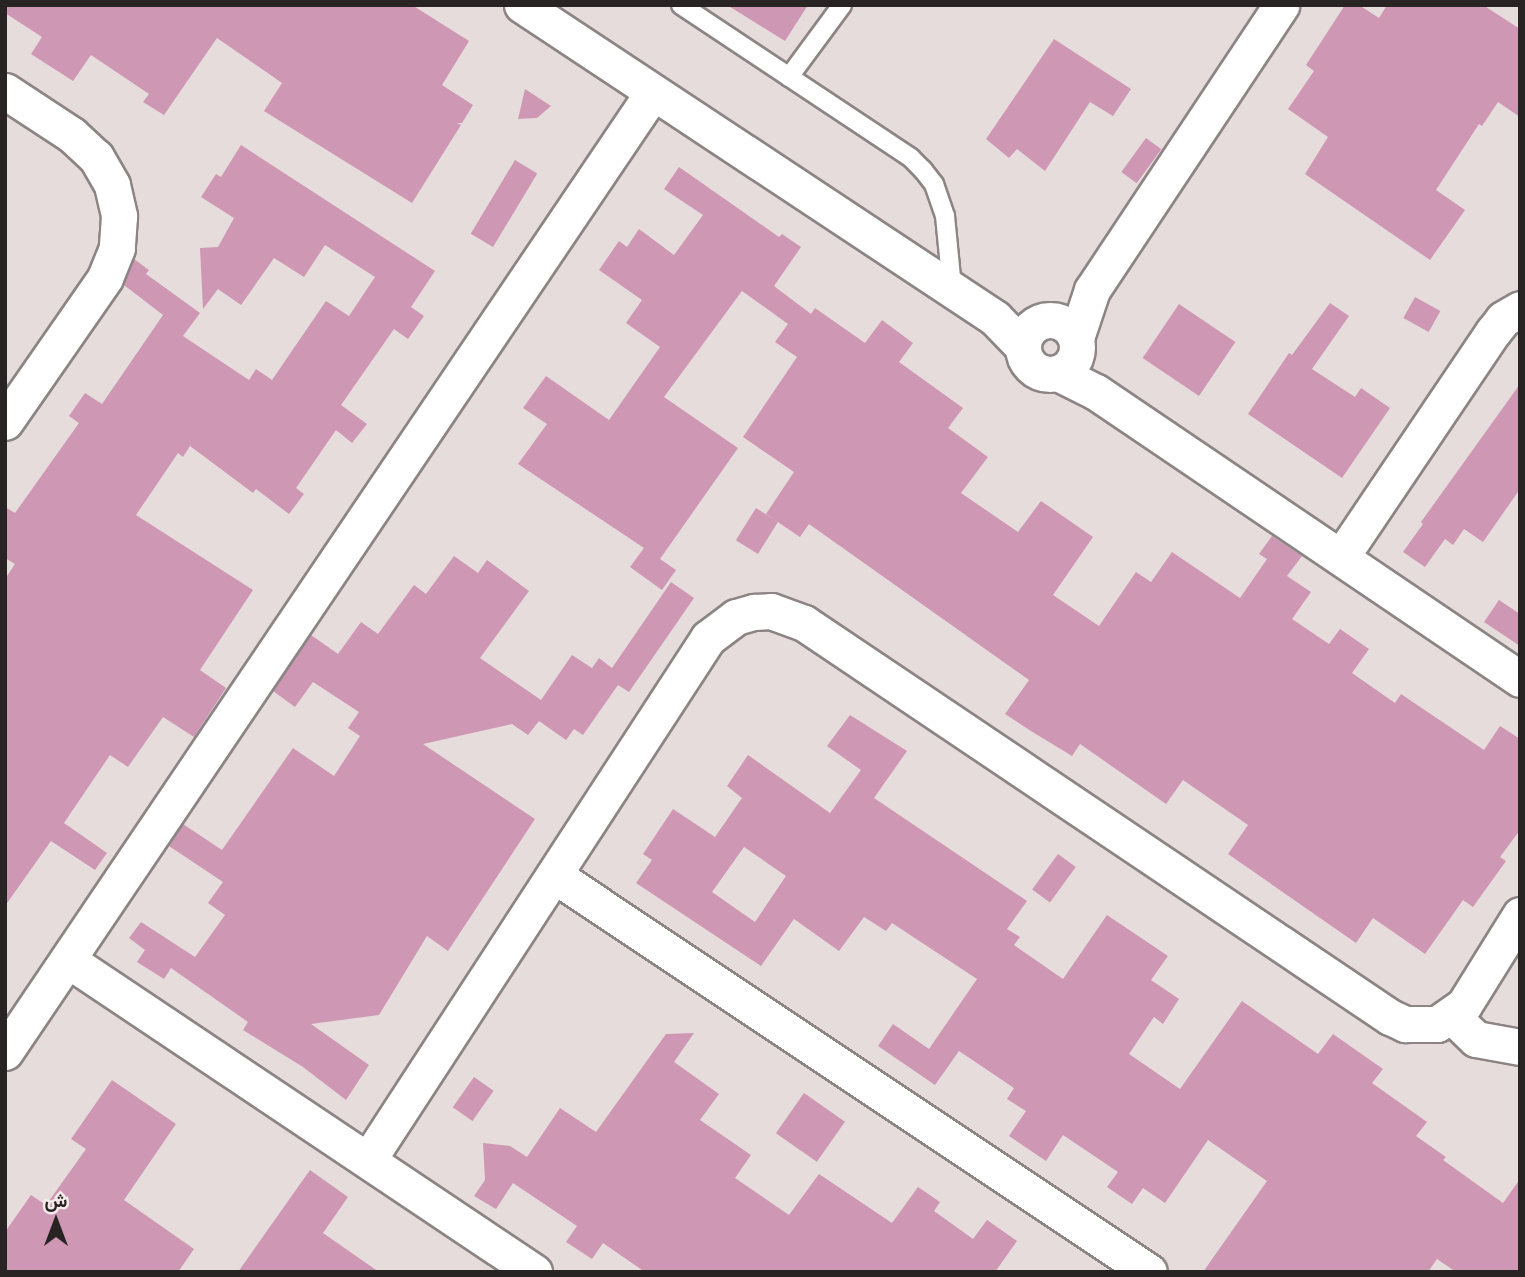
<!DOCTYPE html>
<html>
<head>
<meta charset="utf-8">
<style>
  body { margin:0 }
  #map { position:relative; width:1525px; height:1277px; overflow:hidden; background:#e7dcdc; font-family:Ubuntu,Vazirmatn,sans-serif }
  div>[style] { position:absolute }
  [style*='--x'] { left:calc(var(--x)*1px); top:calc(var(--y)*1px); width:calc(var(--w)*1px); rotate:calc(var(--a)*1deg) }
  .building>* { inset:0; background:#ce97b3; transform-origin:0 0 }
  .roads { filter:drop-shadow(2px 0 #8d8484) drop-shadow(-2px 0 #8d8484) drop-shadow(0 2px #8d8484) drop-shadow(0 -2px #8d8484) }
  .service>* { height:18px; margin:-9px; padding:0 9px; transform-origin:9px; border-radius:9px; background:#fff }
  .minor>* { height:35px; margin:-17.5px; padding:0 17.5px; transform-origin:17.5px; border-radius:17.5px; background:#fff }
  .minor>.ring { margin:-17.5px; padding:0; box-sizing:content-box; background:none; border:35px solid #fff; border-radius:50% }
  span { translate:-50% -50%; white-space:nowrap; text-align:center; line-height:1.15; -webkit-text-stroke:7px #f4eae9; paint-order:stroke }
  .frame { position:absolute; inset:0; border:7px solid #282424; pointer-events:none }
  .north { position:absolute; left:21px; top:1186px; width:70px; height:70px; -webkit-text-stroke:5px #f4eae9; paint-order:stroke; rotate:0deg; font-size:19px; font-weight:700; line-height:28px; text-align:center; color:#282424 }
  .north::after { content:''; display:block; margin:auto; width:24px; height:32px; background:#282424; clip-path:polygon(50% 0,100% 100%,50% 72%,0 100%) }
</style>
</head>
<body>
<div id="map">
  <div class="building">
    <i style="clip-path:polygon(5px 5px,412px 5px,469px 41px,442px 85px,473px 105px,462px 123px,457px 123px,461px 125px,412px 203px,264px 111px,282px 83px,217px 38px,164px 115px,143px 102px,149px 94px,91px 55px,73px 81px,31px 54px,42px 37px,5px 13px)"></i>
    <i style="clip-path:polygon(727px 5px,808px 5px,785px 41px)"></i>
    <i style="clip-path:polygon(1345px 5px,1359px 5px,1379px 18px,1387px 5px,1483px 5px,1520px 29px,1520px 117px,1498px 102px,1482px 126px,1479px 124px,1436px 190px,1465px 210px,1430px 260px,1305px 174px,1328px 137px,1288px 109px,1314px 71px,1306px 65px)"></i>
    <i style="clip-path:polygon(1054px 39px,1131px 89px,1113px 116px,1090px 102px,1045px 171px,1017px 149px,1009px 158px,986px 139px)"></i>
    <i style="clip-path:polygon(525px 89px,551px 106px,537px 118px,518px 119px)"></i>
    <i style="left:1146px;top:138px;width:19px;height:42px;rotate:36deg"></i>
    <i style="clip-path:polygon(241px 145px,435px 271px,411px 307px,424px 316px,408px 339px,394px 329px,341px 405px,367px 424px,352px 443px,336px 430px,296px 488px,304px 494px,289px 514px,256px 489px,253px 493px,190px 446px,183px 457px,178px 453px,136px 515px,253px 590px,200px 670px,226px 688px,194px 737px,163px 717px,128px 767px,110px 755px,64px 823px,107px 853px,95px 870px,51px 841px,5px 906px,5px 579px,15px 564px,5px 558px,5px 507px,15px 513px,79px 423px,69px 416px,85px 393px,102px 404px,163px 315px,124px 285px,134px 259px,149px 270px,146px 274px,200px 313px,183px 336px,249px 380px,256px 369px,272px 380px,326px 301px,349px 316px,375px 277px,325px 245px,304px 277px,274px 258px,241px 305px,218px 289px,203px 309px,200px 248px,218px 247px,234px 218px,201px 197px,216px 174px,221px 177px)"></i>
    <i style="left:515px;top:160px;width:26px;height:86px;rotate:31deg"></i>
    <i style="clip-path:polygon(679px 167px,779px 237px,782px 234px,801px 247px,774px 286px,811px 314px,815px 308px,865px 343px,882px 320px,913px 343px,899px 362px,963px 408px,948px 428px,988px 457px,961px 493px,1018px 532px,1041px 501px,1093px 537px,1053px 595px,1099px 626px,1136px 572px,1151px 582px,1172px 552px,1240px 598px,1267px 559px,1259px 554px,1272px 536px,1302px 556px,1287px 576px,1311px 592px,1292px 619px,1329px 644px,1340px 629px,1369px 649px,1352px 673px,1395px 703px,1401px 694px,1484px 750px,1500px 726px,1520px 739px,1520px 830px,1500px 857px,1506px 861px,1473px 907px,1463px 900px,1425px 954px,1373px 918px,1356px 943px,1228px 854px,1248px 825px,1183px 780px,1166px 804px,1080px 744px,1072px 756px,1031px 731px,1005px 714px,1029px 680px,809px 524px,800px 537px,766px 514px,794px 472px,743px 437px,797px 357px,775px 342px,788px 324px,742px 291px,664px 397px,738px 448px,660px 559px,676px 570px,662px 590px,630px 567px,644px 548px,518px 464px,547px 424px,523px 408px,546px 376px,609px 420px,660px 347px,626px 323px,642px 300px,599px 270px,619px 241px,627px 247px,639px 229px,674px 255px,703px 215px,664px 189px)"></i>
    <i style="left:1415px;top:297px;width:29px;height:24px;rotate:29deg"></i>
    <i style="clip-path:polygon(1330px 303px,1349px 316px,1312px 369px,1355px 397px,1361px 388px,1390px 408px,1342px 478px,1248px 414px,1289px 353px,1292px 355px)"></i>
    <i style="left:1179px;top:304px;width:68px;height:65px;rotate:34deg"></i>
    <i style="clip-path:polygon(1520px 384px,1520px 489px,1483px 542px,1464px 529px,1453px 545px,1445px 539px,1425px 567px,1403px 552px,1423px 524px,1421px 522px)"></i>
    <i style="left:756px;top:508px;width:26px;height:38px;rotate:32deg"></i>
    <i style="clip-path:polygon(454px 556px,478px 573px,487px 560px,529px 591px,480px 658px,541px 700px,572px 655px,592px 668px,599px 658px,612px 668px,671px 582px,694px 598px,629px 692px,618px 685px,583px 735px,574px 729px,566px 740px,539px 721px,528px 735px,512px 724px,423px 744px,535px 819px,448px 951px,427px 936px,379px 1015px,311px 1024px,369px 1065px,346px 1100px,303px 1067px,243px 1030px,248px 1022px,171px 968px,164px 979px,137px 962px,145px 950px,129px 938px,141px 922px,195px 957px,225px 915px,208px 903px,223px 882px,169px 846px,183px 824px,222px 850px,293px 748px,334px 776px,360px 736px,348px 728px,359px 712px,313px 682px,295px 707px,273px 691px,311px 635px,338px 654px,361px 622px,378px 634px,414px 585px,426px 594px)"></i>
    <i style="clip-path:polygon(1499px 600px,1520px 614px,1520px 646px,1484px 622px)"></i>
    <i style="clip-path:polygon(evenodd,850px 715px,907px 751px,874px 798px,1027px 901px,1007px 929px,1020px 937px,1014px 945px,1063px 979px,1107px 915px,1168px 956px,1151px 980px,1179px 999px,1163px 1024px,1154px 1017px,1129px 1054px,1180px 1089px,1242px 1001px,1318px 1054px,1333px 1034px,1383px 1069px,1372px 1083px,1427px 1122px,1416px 1136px,1446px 1157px,1443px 1160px,1503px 1203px,1520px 1179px,1520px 1272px,1456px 1272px,1437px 1259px,1428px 1272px,1203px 1272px,1267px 1181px,1208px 1140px,1165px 1203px,1143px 1188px,1132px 1204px,1107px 1187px,1118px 1172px,1063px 1135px,1046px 1161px,1009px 1136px,1026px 1111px,1007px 1099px,1014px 1088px,959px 1051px,935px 1085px,878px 1046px,893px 1024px,929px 1049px,977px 979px,892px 923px,886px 931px,864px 917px,839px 951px,794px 919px,761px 966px,636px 883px,652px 860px,643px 854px,673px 809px,715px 837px,742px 798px,727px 786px,748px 755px,830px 813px,861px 770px,827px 746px,850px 715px,744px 847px,786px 876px,755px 922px,712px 892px,744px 847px)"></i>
    <i style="left:1058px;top:854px;width:22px;height:44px;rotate:36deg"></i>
    <i style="clip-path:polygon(694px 1033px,674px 1062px,719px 1094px,700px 1120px,751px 1155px,735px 1178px,789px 1215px,819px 1174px,892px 1223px,918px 1187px,940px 1202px,934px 1211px,973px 1239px,987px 1220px,1017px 1241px,995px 1272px,645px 1272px,603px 1243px,592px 1259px,566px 1242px,577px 1226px,513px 1183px,496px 1209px,474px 1196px,485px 1180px,483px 1143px,510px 1146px,527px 1157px,560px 1108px,596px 1132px,666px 1034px)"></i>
    <i style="left:474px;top:1077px;width:24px;height:37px;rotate:35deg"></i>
    <i style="clip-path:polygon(112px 1080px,176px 1124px,124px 1200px,194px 1249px,178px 1272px,5px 1272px,5px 1232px,31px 1195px,46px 1205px,86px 1149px,71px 1139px)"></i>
    <i style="left:804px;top:1093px;width:50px;height:49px;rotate:35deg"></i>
    <i style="clip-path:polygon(310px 1170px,348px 1197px,323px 1233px,379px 1272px,238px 1272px)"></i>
  </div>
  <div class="roads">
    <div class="service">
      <i style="--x:681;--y:5;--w:276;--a:33.6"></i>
      <i style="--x:911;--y:158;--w:17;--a:45"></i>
      <i style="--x:923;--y:170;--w:18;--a:52"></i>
      <i style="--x:934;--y:184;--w:34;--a:71"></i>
      <i style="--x:945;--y:216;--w:72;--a:84.4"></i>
      <i style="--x:789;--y:77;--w:89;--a:-53.6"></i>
    </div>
    <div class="minor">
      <i style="--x:522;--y:5;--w:567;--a:33.49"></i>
      <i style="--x:995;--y:318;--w:39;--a:46"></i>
      <i style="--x:5;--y:91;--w:80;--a:33.3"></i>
      <i style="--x:72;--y:135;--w:33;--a:43"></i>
      <i style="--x:96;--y:157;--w:32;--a:60"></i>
      <i style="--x:112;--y:185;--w:32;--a:77"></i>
      <i style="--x:119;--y:216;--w:32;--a:94"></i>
      <i style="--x:117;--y:248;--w:32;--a:112"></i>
      <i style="--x:105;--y:278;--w:175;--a:124.8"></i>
      <i class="ring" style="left:1023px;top:320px;width:19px;height:19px"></i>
      <i style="--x:1076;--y:338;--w:51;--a:-71.6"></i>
      <i style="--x:1092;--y:290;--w:342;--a:-56.4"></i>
      <i style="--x:1058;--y:373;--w:42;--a:26.6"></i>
      <i style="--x:1096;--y:392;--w:512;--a:34.09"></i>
      <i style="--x:1341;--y:557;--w:272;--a:-56"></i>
      <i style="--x:1493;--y:332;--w:16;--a:-52"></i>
      <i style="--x:1503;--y:319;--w:20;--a:-30"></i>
      <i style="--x:554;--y:875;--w:715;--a:33.71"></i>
      <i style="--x:68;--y:960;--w:561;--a:33.8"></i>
      <i style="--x:1452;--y:1016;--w:33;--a:44"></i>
      <i style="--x:1476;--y:1039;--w:45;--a:10.3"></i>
      <i style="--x:5;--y:1052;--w:1158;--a:-55.98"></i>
      <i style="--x:368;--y:1160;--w:623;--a:-56.92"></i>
      <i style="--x:708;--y:638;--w:35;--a:-37"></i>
      <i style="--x:736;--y:617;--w:19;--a:-16"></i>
      <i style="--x:754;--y:612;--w:17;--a:-3"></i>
      <i style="--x:771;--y:611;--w:35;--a:20"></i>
      <i style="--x:804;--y:623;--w:706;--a:33.92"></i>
      <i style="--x:1390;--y:1017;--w:17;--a:25"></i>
      <i style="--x:1405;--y:1024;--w:32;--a:0"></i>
      <i style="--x:1437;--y:1024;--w:33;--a:-35"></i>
      <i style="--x:1464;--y:1005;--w:106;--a:-58.1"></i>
    </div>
  </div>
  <div class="frame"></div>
  <div class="north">ش</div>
</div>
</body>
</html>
